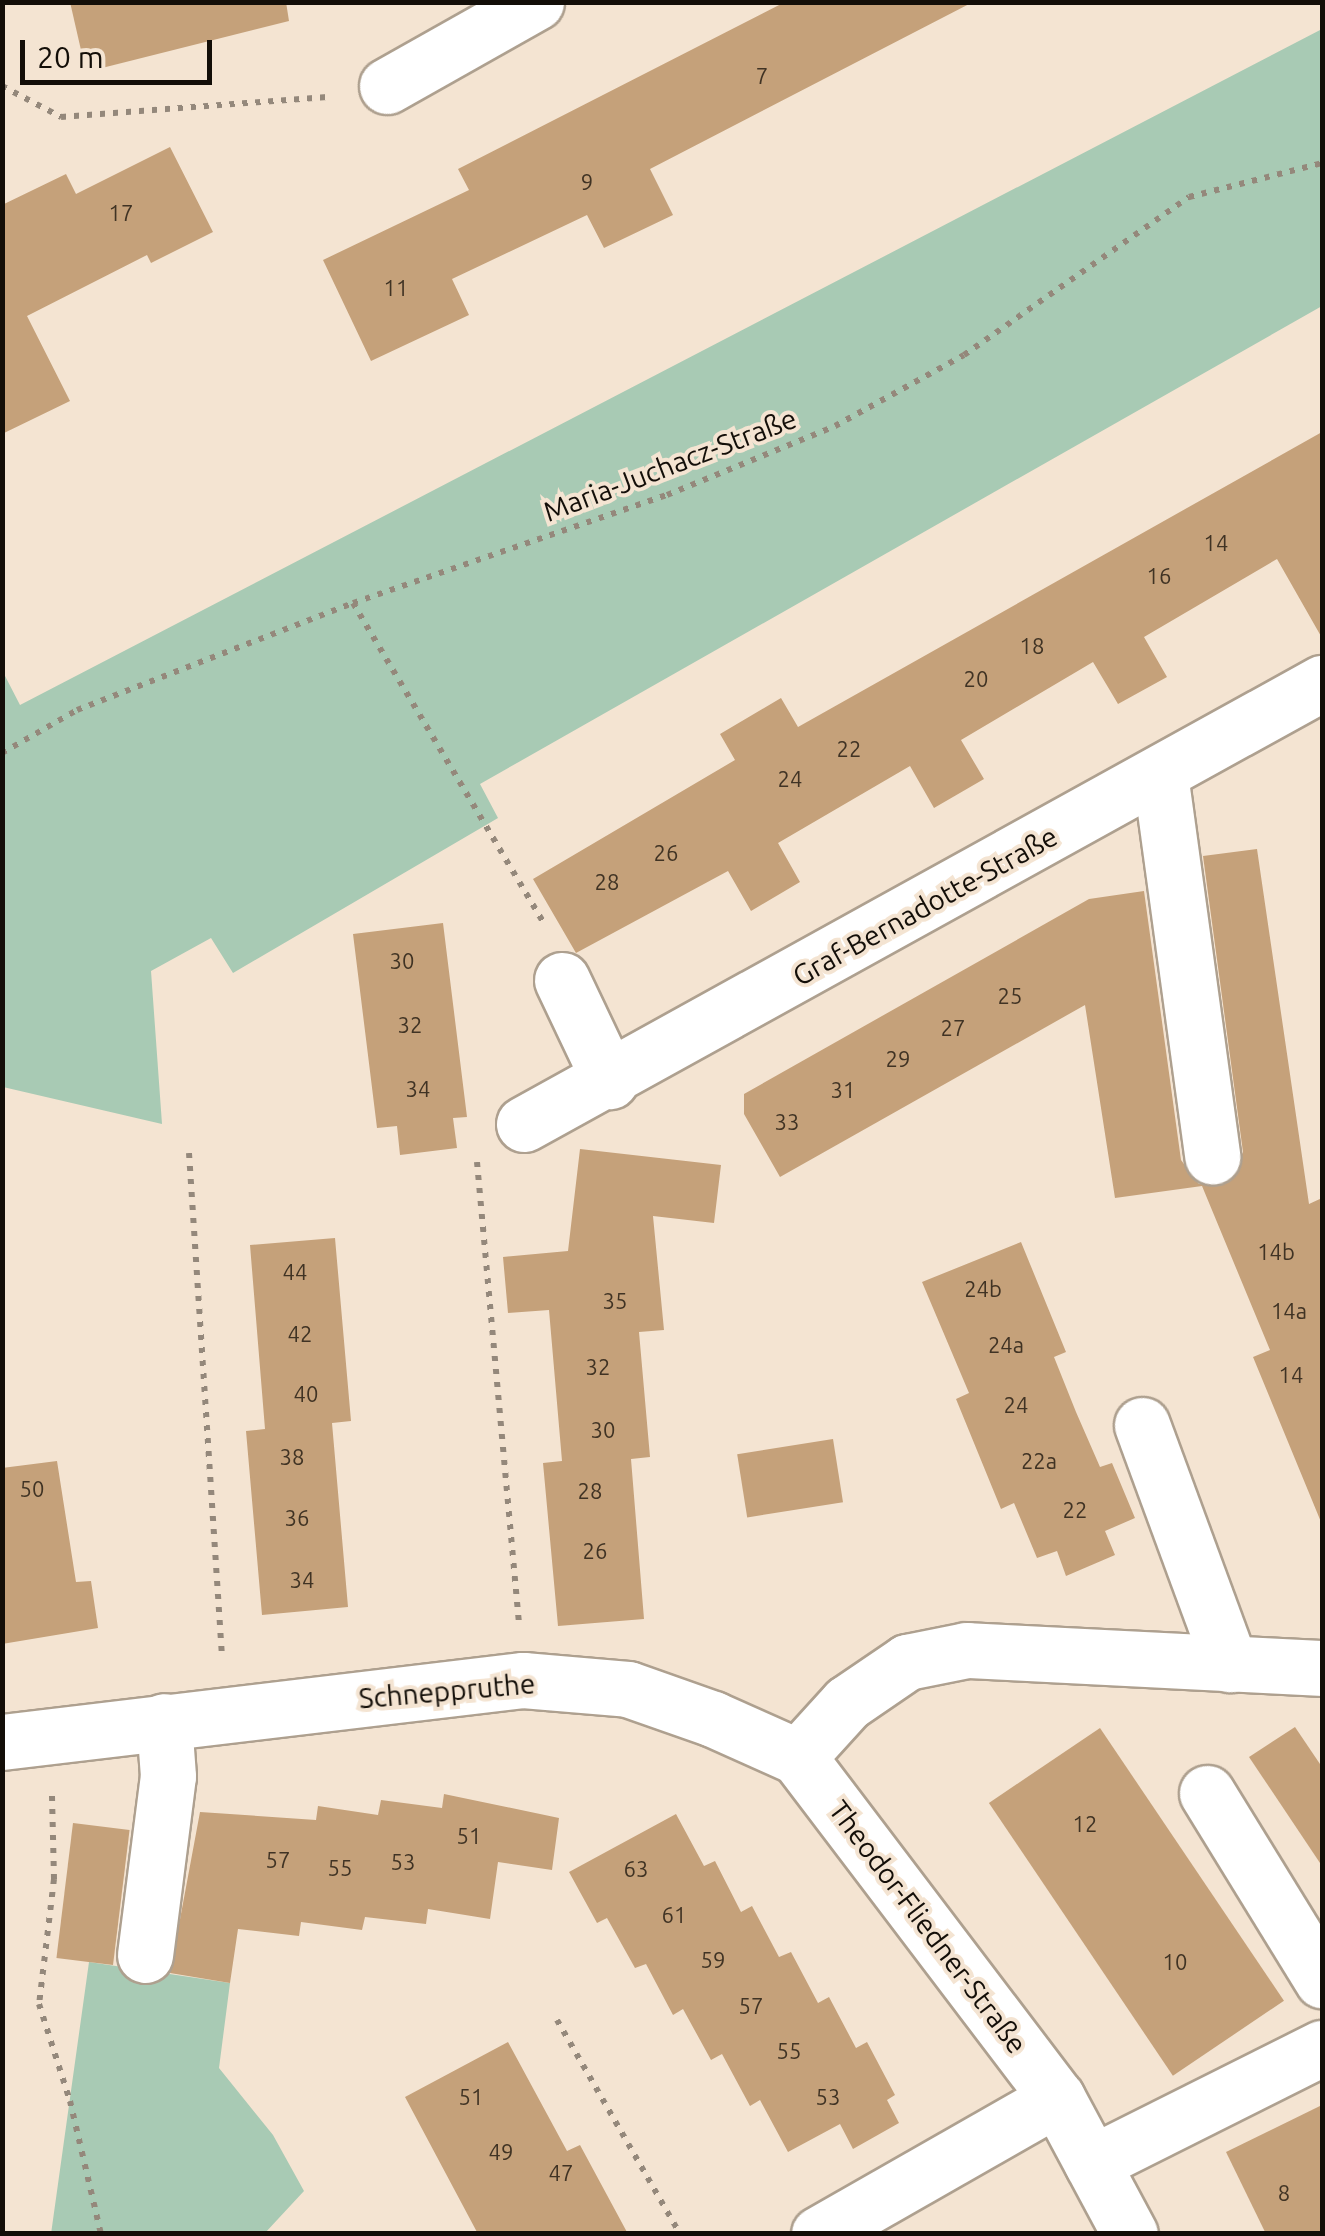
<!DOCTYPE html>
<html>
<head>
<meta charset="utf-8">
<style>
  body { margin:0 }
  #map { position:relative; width:1325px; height:2236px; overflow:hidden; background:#f4e4d2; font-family:Ubuntu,sans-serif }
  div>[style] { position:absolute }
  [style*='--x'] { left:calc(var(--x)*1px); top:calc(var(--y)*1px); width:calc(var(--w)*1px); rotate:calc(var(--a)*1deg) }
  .green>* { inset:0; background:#a8cab4 }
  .building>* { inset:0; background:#c5a17a; transform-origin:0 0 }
  .path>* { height:6px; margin-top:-3px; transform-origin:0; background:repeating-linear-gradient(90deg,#94887b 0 5px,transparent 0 13px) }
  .roads { filter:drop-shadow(2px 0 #aea08f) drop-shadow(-2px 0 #aea08f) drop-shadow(0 2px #aea08f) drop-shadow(0 -2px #aea08f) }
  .minor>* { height:55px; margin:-27.5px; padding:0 27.5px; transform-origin:27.5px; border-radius:27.5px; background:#fff }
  span { translate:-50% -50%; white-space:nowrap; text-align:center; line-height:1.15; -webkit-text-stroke:8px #f4e4d2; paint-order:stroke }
  .number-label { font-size:22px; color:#403324 }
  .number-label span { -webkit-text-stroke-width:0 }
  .street-label { font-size:28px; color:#130e08 }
  .frame { position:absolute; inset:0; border:5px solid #130e08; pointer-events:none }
  .scale { position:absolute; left:20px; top:40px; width:192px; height:45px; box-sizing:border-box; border:5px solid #130e08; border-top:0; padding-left:12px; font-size:30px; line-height:35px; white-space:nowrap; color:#130e08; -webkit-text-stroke:8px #f4e4d2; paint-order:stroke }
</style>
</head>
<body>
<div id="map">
  <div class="green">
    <i style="clip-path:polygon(1322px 29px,1322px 306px,480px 784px,498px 818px,233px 973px,211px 938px,151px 971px,162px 1124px,3px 1087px,3px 672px,20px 705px)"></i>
    <i style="clip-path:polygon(89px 1962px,230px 1983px,219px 2068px,273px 2135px,304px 2191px,265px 2233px,51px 2234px)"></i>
  </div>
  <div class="building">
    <i style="clip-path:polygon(70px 2px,286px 2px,289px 21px,86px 72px)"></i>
    <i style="clip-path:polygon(785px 2px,973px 2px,650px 169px,673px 215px,604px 248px,587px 215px,452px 279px,469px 315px,371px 361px,323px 260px,469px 190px,458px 169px)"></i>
    <i style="clip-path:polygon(170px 147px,213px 232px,151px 263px,147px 255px,27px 316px,70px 401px,2px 434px,2px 205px,66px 174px,76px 194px)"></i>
    <i style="clip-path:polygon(1322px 432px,1322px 638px,1277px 559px,1144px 637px,1167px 677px,1118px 704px,1093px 662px,961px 740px,984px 779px,934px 808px,910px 766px,778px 843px,800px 882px,751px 911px,728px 871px,576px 953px,533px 879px,735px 760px,720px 734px,781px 698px,798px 727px)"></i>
    <i style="clip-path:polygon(1257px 849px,1309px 1204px,1322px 1198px,1321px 1522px,1253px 1357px,1270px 1350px,1202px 1186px,1115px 1198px,1085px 1005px,780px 1177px,744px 1114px,744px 1094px,1089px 899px,1144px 891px,1181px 1160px,1199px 1184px,1230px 1181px,1243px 1152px,1203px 856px)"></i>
    <i style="clip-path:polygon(443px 923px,467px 1117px,453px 1118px,457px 1148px,400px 1155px,397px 1126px,377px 1128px,353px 934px)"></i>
    <i style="clip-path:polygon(580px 1149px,721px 1165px,714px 1223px,653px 1216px,664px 1330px,639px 1332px,650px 1457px,631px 1459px,644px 1619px,558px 1626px,543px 1463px,562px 1461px,549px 1310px,508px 1313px,503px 1257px,568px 1251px)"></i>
    <i style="clip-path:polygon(335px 1238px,351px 1421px,332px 1423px,348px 1607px,262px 1615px,246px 1431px,265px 1429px,250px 1245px)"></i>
    <i style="clip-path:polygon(1021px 1242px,1066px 1352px,1054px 1357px,1076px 1412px,1100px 1467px,1112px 1463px,1135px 1518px,1105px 1531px,1115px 1555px,1066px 1576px,1057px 1551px,1037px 1558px,1014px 1503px,1001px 1509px,956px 1399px,969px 1393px,922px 1282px)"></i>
    <i style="left:833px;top:1439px;width:64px;height:97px;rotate:81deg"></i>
    <i style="clip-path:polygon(57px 1461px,76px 1582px,91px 1581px,98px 1628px,2px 1644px,2px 1468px)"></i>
    <i style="clip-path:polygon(1295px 1727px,1322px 1767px,1322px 1866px,1249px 1757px)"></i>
    <i style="left:1100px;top:1728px;width:329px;height:134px;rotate:56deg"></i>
    <i style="clip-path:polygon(444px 1794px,559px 1818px,552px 1870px,498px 1862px,490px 1919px,428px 1909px,426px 1924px,365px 1917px,362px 1930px,301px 1922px,299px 1936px,238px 1929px,230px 1983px,170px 1973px,200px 1812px,316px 1820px,318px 1806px,378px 1815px,381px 1800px,442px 1808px)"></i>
    <i style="clip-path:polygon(676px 1814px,704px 1866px,715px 1861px,741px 1912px,752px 1906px,779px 1957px,791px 1952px,818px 2003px,829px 1997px,856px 2048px,867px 2042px,895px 2095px,887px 2100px,899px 2123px,853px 2149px,840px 2124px,788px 2152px,760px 2100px,750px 2106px,722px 2054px,711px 2060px,683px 2009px,673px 2015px,646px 1964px,635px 1968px,607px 1918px,597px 1923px,569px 1872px)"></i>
    <i style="left:73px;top:1823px;width:57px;height:136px;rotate:7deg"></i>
    <i style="clip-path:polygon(508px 2042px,567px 2151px,580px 2145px,628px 2234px,478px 2234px,405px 2097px)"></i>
    <i style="clip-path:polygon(1322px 2105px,1322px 2234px,1266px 2234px,1226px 2152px)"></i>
  </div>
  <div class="path">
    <i style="--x:2;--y:86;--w:67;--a:27.7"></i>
    <i style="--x:61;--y:117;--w:267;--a:-4.3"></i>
    <i style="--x:353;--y:603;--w:373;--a:59.2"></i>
    <i style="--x:2;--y:753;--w:86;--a:-29.8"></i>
    <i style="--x:77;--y:710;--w:296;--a:-21.2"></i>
    <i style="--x:353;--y:603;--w:332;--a:-19"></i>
    <i style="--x:667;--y:495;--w:182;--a:-22.3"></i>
    <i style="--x:835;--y:426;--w:147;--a:-28.8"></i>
    <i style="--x:964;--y:355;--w:275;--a:-35.1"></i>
    <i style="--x:1189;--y:197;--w:137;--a:-14.3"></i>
    <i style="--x:189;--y:1153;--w:504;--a:86.25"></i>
    <i style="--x:477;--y:1162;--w:463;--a:84.8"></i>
    <i style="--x:52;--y:1796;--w:83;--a:88.6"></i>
    <i style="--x:54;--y:1879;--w:126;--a:96.8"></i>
    <i style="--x:39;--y:2004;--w:102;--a:72.3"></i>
    <i style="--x:70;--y:2101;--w:137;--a:76.9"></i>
    <i style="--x:557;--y:2020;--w:247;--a:60.1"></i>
  </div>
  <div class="roads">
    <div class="minor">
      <i style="--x:387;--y:86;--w:171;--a:-29.4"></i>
      <i style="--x:1160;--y:774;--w:386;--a:82.2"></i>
      <i style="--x:562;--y:980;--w:112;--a:64.6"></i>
      <i style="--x:524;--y:1124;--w:912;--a:-28.93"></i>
      <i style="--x:1142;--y:1425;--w:255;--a:69.8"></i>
      <i style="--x:2;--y:1742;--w:525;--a:-6.79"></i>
      <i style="--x:523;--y:1680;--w:105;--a:4.9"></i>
      <i style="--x:628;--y:1689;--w:90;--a:19.4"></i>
      <i style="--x:713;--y:1719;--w:93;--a:24.1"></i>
      <i style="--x:798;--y:1757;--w:428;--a:52.8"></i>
      <i style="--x:1057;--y:2098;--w:154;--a:61.8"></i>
      <i style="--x:798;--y:1757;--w:73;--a:-47.8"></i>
      <i style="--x:847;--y:1703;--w:73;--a:-34.3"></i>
      <i style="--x:907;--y:1662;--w:61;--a:-11.3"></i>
      <i style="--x:967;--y:1650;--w:355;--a:2.9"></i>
      <i style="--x:1207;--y:1793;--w:220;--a:58.4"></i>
      <i style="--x:145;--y:1955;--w:180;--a:-82.7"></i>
      <i style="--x:168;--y:1776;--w:55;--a:-94.2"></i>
      <i style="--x:1092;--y:2163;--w:257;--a:-26.6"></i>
      <i style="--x:819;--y:2234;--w:274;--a:-29.7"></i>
    </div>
  </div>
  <div class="number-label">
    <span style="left:762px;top:76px">7</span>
    <span style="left:587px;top:182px">9</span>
    <span style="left:121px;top:213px">17</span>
    <span style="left:396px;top:288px">11</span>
    <span style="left:1216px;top:543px">14</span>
    <span style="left:1159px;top:576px">16</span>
    <span style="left:1032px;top:646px">18</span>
    <span style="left:976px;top:679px">20</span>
    <span style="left:849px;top:749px">22</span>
    <span style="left:790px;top:779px">24</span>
    <span style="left:666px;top:853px">26</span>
    <span style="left:607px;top:882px">28</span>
    <span style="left:402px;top:961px">30</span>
    <span style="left:1010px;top:996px">25</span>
    <span style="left:410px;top:1025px">32</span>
    <span style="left:953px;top:1028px">27</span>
    <span style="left:898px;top:1059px">29</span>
    <span style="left:418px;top:1089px">34</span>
    <span style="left:843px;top:1090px">31</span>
    <span style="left:787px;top:1122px">33</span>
    <span style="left:1276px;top:1252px">14b</span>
    <span style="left:295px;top:1272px">44</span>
    <span style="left:983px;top:1289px">24b</span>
    <span style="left:615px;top:1301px">35</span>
    <span style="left:1289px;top:1311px">14a</span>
    <span style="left:300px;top:1334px">42</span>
    <span style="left:1006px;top:1345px">24a</span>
    <span style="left:598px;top:1367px">32</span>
    <span style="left:1291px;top:1375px">14</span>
    <span style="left:306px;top:1394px">40</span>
    <span style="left:1016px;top:1405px">24</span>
    <span style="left:603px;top:1430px">30</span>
    <span style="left:292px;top:1457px">38</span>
    <span style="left:1039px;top:1461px">22a</span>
    <span style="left:32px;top:1489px">50</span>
    <span style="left:590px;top:1491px">28</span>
    <span style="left:1075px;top:1510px">22</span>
    <span style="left:297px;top:1518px">36</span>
    <span style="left:595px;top:1551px">26</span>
    <span style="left:302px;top:1580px">34</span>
    <span style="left:1085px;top:1824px">12</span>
    <span style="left:469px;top:1836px">51</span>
    <span style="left:278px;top:1860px">57</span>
    <span style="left:403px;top:1862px">53</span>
    <span style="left:340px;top:1868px">55</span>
    <span style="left:636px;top:1869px">63</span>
    <span style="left:674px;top:1915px">61</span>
    <span style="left:713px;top:1960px">59</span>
    <span style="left:1175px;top:1962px">10</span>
    <span style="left:751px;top:2006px">57</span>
    <span style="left:789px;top:2051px">55</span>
    <span style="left:471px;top:2097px">51</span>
    <span style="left:828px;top:2097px">53</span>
    <span style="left:501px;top:2152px">49</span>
    <span style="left:561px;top:2173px">47</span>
    <span style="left:1284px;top:2193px">8</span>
  </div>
  <div class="street-label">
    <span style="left:670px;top:465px;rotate:-21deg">Maria-Juchacz-Straße</span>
    <span style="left:925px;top:906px;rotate:-29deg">Graf-Bernadotte-Straße</span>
    <span style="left:447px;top:1691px;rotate:-5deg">Schneppruthe</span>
    <span style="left:928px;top:1927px;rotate:53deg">Theodor-Fliedner-Straße</span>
  </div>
  <div class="frame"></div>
  <div class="scale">20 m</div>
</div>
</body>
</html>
